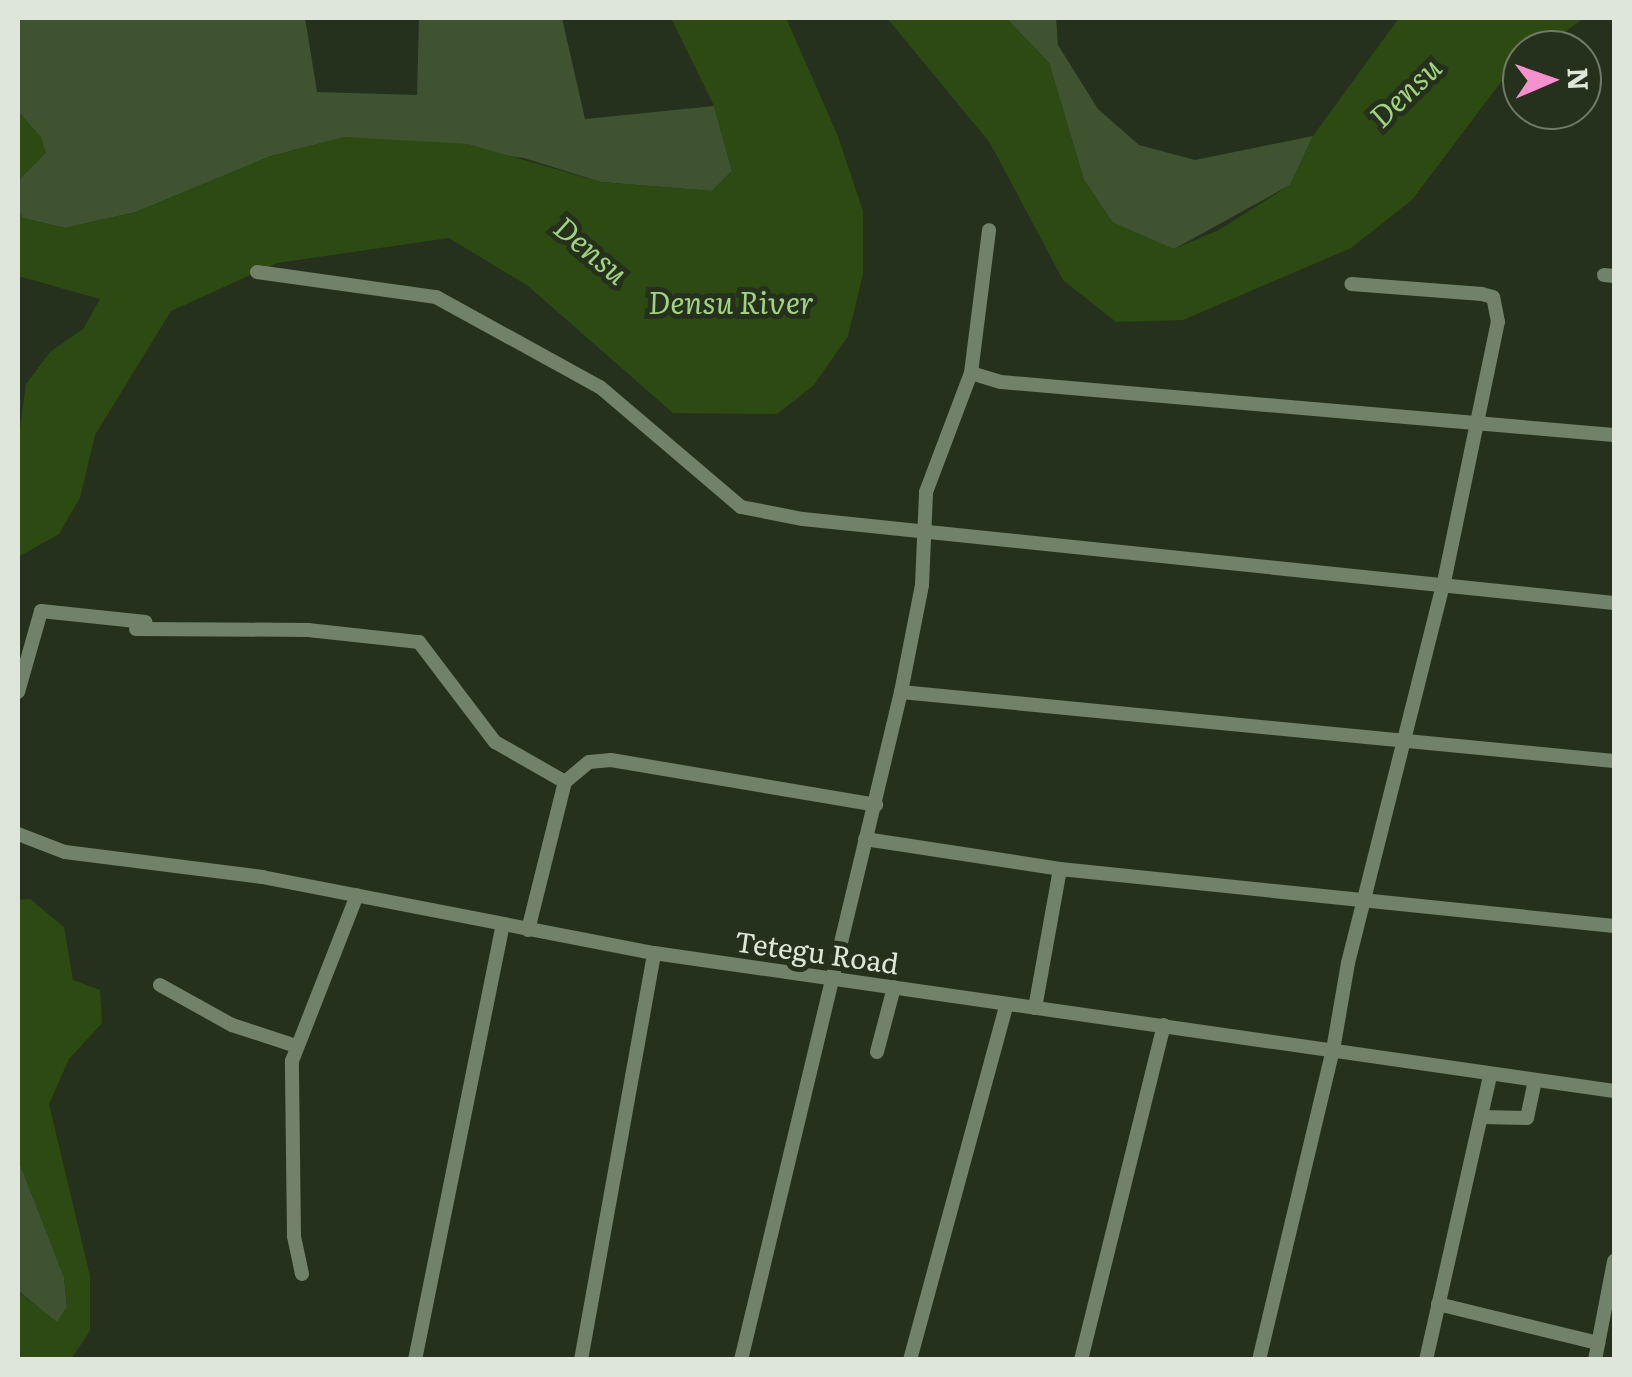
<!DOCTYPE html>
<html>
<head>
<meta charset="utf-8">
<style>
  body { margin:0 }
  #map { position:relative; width:1632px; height:1377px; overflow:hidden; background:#25311c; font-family:Literata,serif }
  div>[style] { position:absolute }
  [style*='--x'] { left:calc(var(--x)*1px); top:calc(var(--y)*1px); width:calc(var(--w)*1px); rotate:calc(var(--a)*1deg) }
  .green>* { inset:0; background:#3f5331 }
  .water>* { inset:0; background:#2d4a13 }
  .minor>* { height:14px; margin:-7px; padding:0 7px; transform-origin:7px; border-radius:7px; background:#728169 }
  span { translate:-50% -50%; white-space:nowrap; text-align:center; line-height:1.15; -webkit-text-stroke:10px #25311c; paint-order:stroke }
  .street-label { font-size:28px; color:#dee6d9 }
  .water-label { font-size:30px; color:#a2d181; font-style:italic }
  .frame { position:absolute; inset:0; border:20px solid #dee6d9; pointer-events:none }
  .north { position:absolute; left:1502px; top:30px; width:100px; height:100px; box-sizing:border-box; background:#25311c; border:2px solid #6f7968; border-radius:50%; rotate:88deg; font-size:28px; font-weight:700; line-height:40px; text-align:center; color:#dee6d9 }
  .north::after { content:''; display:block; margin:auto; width:35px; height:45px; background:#f690cf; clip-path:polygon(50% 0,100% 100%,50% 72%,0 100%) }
</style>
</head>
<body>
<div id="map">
  <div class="green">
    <i style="clip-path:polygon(18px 18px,305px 18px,317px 92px,417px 95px,419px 18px,562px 18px,585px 119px,714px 106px,732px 171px,712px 191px,601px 182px,524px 158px,345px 137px,271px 156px,136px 212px,65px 228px,23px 218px,18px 208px,21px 172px,45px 153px,18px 111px)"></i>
    <i style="clip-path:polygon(1006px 18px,1056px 18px,1058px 45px,1098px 109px,1139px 145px,1195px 160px,1313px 136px,1290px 185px,1174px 249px,1139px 240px,1112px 222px,1084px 180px,1049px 63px)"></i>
    <i style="clip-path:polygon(18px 1159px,64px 1277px,67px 1307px,57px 1323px,20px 1292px)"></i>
  </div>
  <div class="water">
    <i style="clip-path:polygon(671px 18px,786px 18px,837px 134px,863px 211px,863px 274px,848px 336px,813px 386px,777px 414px,673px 413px,528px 286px,449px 238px,277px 263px,171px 311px,95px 435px,80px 498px,59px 534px,18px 557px,18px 443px,26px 384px,50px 352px,83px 329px,100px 299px,18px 276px,18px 208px,23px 218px,65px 228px,136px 212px,271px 156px,345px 137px,468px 144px,601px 182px,712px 191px,732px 171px,714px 106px)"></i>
    <i style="clip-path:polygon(887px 18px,1006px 18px,1049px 63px,1084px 180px,1112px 222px,1174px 249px,1219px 230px,1290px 185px,1313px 136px,1399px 18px,1584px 18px,1540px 50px,1522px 50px,1522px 63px,1506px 75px,1412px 200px,1351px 248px,1183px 320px,1116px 322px,1063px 280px,990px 143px)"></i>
    <i style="clip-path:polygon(18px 111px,41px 137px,46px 153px,18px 181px)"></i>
    <i style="clip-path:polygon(30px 899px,64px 927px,73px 980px,100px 990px,102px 1023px,69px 1059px,49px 1104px,90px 1276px,90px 1331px,71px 1359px,18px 1359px,18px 1254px,20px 1293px,57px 1322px,67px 1307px,64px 1277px,18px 1159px,18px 900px)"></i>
  </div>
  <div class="minor">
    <i style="--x:257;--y:272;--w:181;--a:8"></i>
    <i style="--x:436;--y:297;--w:187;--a:28.8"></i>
    <i style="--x:600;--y:387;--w:185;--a:40.4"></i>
    <i style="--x:741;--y:507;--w:63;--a:11"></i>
    <i style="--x:803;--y:519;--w:815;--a:5.91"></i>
    <i style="--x:1604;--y:275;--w:10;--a:6"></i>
    <i style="--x:971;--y:373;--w:31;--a:17"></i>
    <i style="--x:1001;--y:382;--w:615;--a:4.94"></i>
    <i style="--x:136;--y:629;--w:172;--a:0.3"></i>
    <i style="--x:308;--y:630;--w:112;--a:6.2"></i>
    <i style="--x:419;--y:642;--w:126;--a:52.8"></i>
    <i style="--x:495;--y:742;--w:81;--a:29.7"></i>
    <i style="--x:18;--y:692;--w:84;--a:-74.1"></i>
    <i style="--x:41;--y:611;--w:105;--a:6"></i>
    <i style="--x:901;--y:692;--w:716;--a:5.53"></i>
    <i style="--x:18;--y:834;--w:50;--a:21"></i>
    <i style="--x:65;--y:852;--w:199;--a:7.2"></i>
    <i style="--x:262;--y:877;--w:399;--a:11"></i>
    <i style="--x:654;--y:953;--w:970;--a:8.18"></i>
    <i style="--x:865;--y:839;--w:197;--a:8.7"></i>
    <i style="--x:1060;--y:869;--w:557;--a:5.87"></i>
    <i style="--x:528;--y:930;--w:153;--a:-76"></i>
    <i style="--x:565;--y:782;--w:31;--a:-40"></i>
    <i style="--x:589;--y:762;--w:22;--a:-5"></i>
    <i style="--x:611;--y:760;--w:269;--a:9.6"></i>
    <i style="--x:160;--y:985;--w:82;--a:29.1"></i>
    <i style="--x:232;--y:1025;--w:67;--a:18.2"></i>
    <i style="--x:1035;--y:1008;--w:141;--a:-79.8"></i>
    <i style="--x:877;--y:1052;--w:67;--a:-75.3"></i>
    <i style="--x:1481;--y:1117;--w:46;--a:1.2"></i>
    <i style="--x:1527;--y:1118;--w:38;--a:-78"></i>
    <i style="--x:302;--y:1274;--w:39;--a:-102"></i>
    <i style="--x:294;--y:1236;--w:175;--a:-90.7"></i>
    <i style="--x:292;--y:1061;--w:178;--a:-68.6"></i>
    <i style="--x:1438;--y:1304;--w:165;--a:13.7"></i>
    <i style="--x:415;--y:1360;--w:444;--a:-78.6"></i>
    <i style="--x:581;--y:1360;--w:413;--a:-79.8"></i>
    <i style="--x:741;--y:1360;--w:687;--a:-76.53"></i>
    <i style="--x:901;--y:692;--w:109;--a:-78.9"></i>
    <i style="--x:922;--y:585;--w:93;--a:-87.5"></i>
    <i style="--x:926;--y:492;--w:127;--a:-69.3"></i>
    <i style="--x:971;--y:373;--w:144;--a:-82.8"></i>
    <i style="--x:910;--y:1360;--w:369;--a:-74.8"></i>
    <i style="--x:1081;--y:1360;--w:345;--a:-76.1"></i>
    <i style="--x:1259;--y:1360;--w:319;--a:-76.6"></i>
    <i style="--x:1333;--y:1050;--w:88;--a:-80.2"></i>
    <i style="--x:1348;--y:963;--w:393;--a:-75.9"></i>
    <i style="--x:1444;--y:582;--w:266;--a:-78.3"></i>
    <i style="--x:1498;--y:322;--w:25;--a:-101"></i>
    <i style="--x:1493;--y:297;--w:11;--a:-165"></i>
    <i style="--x:1482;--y:294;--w:131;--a:-175.6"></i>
    <i style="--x:1426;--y:1360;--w:292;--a:-77.3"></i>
    <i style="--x:1595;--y:1360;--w:101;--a:-79.1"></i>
  </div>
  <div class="street-label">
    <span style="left:817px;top:951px;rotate:8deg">Tetegu Road</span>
  </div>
  <div class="water-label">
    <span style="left:1404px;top:91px;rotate:-44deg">Densu</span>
    <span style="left:592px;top:249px;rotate:40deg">Densu</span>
    <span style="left:731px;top:301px">Densu River</span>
  </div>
  <div class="frame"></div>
  <div class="north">N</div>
</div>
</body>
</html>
